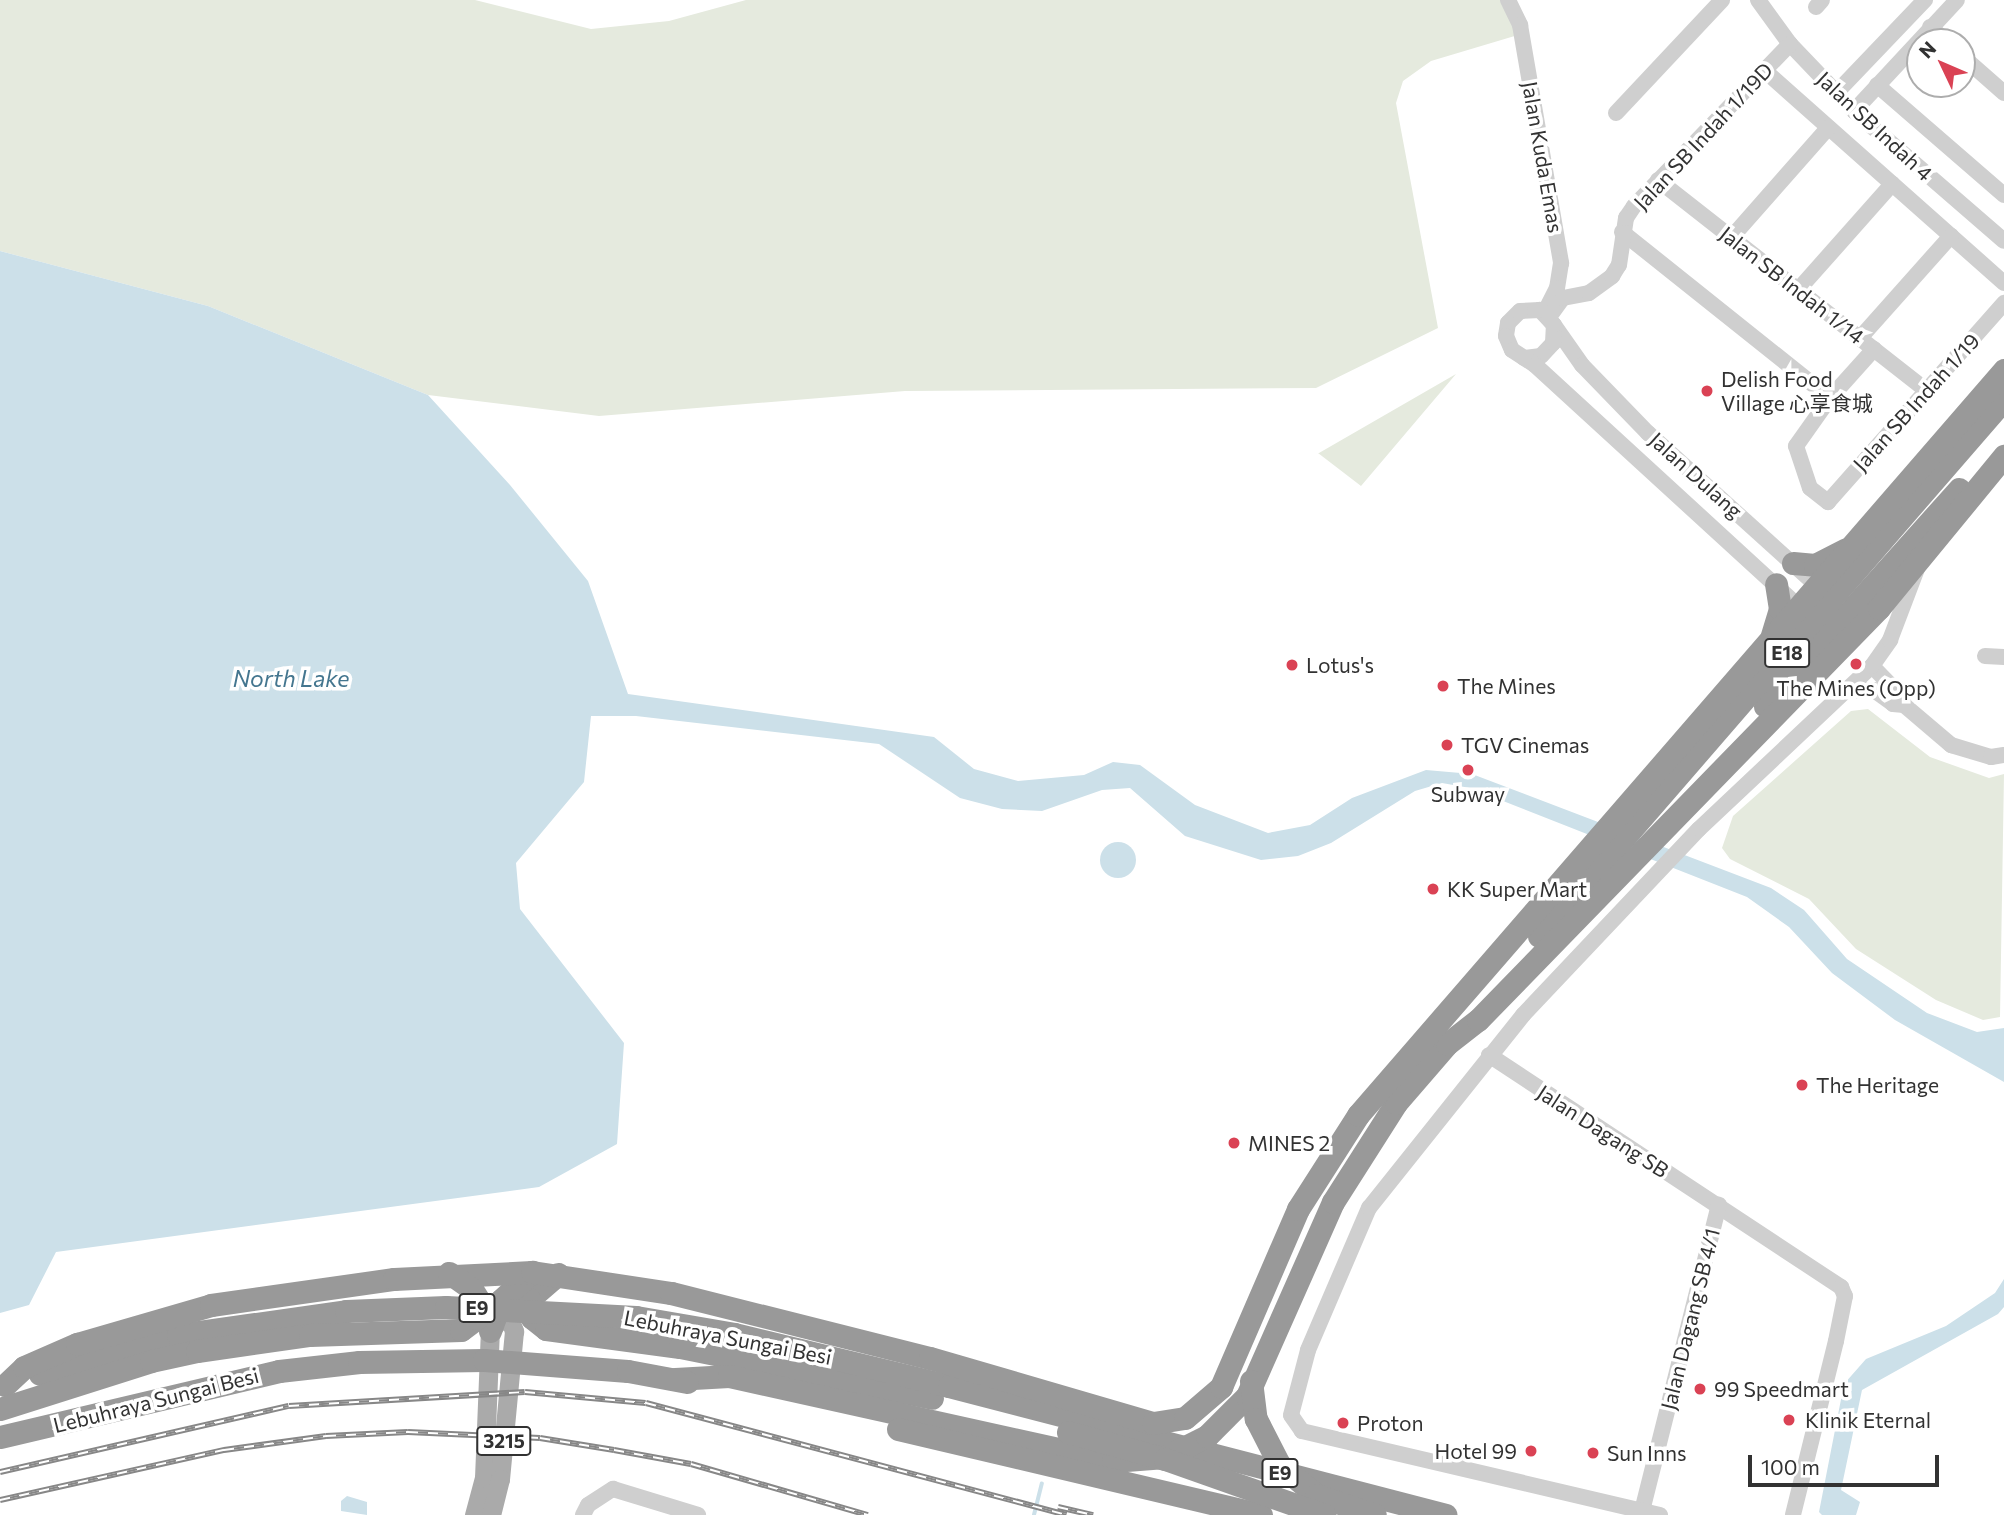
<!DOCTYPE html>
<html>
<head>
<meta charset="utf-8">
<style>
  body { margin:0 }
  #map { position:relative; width:2004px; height:1515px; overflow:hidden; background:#fff; font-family:Commissioner,"Noto Sans SC",sans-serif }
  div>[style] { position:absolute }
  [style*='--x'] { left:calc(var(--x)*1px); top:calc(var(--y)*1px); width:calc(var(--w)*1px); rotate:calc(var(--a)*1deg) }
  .green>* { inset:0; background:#e5eade }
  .water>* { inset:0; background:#cce0e9 }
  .round { border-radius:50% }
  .stream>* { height:3.5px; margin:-1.75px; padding:0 1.75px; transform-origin:1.75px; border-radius:1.75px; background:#cce0e9 }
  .minor>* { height:16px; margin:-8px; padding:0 8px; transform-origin:8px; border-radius:8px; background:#cfcfcf }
  .major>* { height:19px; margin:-9.5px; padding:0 9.5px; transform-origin:9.5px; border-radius:9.5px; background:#aaa }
  .highway>* { height:23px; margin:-11.5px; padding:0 11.5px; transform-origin:11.5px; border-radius:11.5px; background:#999 }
  .rail>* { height:6px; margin-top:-3px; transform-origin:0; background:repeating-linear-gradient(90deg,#fff 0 10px,#878787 0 20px); box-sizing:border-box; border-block:2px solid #878787 }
  .dots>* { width:19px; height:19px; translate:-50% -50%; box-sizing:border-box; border:4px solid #fff; border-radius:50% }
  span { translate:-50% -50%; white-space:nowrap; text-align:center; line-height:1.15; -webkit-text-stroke:7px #fff; paint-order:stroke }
  .shield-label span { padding:2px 5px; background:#fff; border:2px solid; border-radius:5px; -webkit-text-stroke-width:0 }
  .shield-label { font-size:19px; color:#323232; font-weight:700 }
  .street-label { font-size:21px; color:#323232 }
  .poi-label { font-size:21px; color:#323232 }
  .left { translate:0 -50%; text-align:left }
  .right { translate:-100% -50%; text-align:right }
  .water-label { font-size:23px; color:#44768f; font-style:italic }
  .north { position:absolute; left:1906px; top:28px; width:70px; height:70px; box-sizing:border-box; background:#fff; border:2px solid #adadad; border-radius:50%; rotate:314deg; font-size:19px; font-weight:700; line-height:28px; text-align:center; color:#323232 }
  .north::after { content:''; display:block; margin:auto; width:24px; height:32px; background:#da4254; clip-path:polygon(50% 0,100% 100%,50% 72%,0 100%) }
  .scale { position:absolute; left:1748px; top:1455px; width:191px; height:32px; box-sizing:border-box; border:4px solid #323232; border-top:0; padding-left:9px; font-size:21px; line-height:24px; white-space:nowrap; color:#323232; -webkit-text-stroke:5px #fff; paint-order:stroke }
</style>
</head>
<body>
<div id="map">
  <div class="green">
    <i style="clip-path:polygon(0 0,475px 0,591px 29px,669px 21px,746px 0,1500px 0,1518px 35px,1431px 61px,1403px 81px,1396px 103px,1438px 328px,1316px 388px,905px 391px,599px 416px,428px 395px,208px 306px,0 251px)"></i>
    <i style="clip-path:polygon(1456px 374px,1361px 486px,1318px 453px,1319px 453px)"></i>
    <i style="clip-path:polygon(1868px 709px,1930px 757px,1989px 778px,2004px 774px,2000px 1017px,1983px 1020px,1936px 1000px,1856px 949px,1809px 899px,1730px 859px,1722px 848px,1733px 816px,1851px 711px)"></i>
  </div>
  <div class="water">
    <i style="clip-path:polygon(0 251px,208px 306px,428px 395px,510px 485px,588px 581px,628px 694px,934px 737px,974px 769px,1018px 781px,1084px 775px,1113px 762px,1140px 765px,1195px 805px,1268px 833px,1310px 825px,1352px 798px,1426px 770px,1472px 774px,1771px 888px,1804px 910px,1847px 959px,1927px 1013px,1977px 1032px,2004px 1028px,2004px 1082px,1895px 1020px,1832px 973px,1789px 927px,1747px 897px,1470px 788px,1442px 783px,1415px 791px,1331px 843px,1298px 856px,1261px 860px,1185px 836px,1130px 788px,1102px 790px,1042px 811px,1002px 809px,960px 798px,879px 744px,636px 716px,591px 716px,584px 782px,516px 863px,520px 909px,624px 1043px,617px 1144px,539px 1187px,56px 1252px,29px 1305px,0 1313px)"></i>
    <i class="round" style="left:1100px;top:842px;width:36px;height:36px"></i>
    <i style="clip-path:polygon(2004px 1279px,2004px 1307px,1998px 1314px,1862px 1390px,1841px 1490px,1860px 1502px,1856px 1515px,1822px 1515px,1819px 1512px,1844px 1384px,1866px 1359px,1946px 1326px,1995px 1293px)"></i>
    <i style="clip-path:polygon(347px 1496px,367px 1502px,367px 1515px,341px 1511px,341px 1501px)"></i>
  </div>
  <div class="stream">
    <i style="--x:1034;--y:1515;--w:32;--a:-76"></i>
  </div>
  <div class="minor">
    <i style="--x:1508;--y:0;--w:28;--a:64"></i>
    <i style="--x:1520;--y:25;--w:242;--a:80.2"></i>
    <i style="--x:1561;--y:263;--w:25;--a:99"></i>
    <i style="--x:1557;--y:288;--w:22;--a:117"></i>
    <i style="--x:1758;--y:0;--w:54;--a:54"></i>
    <i style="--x:1790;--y:44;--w:93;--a:46.3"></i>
    <i style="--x:1854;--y:111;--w:198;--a:40.9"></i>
    <i style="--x:1816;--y:7;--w:9;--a:-49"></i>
    <i style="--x:1930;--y:27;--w:23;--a:41"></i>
    <i style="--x:1962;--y:56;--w:56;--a:41.4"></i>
    <i style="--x:1764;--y:70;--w:321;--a:41.6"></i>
    <i style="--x:1877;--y:85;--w:168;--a:40.9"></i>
    <i style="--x:1836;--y:93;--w:129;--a:-46.3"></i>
    <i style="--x:1854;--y:111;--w:151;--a:-47.1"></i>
    <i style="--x:1616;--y:113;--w:155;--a:-46.8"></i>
    <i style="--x:1658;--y:180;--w:340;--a:38.1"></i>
    <i style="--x:1622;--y:232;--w:266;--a:38.6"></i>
    <i style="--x:1731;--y:238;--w:147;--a:-48.6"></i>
    <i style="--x:1798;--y:290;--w:142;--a:-48.4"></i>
    <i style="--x:1549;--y:317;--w:24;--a:-54"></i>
    <i style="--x:1563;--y:298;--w:26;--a:-11"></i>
    <i style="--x:1589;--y:293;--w:29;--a:-36"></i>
    <i style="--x:1612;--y:276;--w:13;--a:-58"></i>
    <i style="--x:1619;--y:265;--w:48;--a:-81.5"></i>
    <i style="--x:1626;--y:218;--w:14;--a:-56"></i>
    <i style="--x:1634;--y:206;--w:225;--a:-46.1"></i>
    <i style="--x:1554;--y:325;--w:49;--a:55"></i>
    <i style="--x:1582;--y:365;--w:95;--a:45.9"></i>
    <i style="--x:1648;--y:433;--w:236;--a:42.1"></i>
    <i style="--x:1860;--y:338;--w:137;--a:-48.3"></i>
    <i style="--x:1874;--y:349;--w:66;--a:131.9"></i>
    <i style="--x:1830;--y:398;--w:59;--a:125.3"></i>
    <i style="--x:1796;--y:446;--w:44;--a:71.6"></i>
    <i style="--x:1810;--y:488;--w:23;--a:38"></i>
    <i style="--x:1828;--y:502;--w:266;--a:-48.5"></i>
    <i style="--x:1524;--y:358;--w:17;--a:-7"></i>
    <i style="--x:1541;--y:356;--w:18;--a:-47"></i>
    <i style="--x:1553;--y:343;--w:18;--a:-87"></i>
    <i style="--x:1554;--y:325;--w:21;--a:-133"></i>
    <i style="--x:1540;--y:310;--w:20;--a:177"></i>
    <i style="--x:1520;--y:311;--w:17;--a:135"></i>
    <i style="--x:1508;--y:323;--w:13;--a:99"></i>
    <i style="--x:1506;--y:336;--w:15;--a:67"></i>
    <i style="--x:1512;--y:350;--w:27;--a:33"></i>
    <i style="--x:1535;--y:365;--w:367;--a:42.5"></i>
    <i style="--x:1985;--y:656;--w:19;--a:3"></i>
    <i style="--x:1872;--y:666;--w:43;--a:45.9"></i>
    <i style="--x:1902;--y:697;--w:8;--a:76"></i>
    <i style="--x:1904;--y:705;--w:62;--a:40.4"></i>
    <i style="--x:1951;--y:745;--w:42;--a:16.7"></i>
    <i style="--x:1991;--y:757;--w:13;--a:-9"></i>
    <i style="--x:1844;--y:691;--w:30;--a:-2"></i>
    <i style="--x:1874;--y:690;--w:24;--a:36"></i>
    <i style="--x:1893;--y:704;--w:11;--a:5"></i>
    <i style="--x:1489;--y:1055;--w:422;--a:33.4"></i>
    <i style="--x:1841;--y:1287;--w:10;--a:66"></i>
    <i style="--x:1845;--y:1296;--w:46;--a:101.3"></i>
    <i style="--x:1836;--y:1341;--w:179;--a:103.9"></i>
    <i style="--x:583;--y:1515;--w:11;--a:-63"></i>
    <i style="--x:588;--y:1505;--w:30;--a:-33"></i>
    <i style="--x:613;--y:1489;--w:89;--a:17"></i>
    <i style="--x:1641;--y:1515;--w:320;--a:-75.9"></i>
    <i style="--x:1660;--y:1515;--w:368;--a:-166.8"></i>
    <i style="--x:1302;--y:1431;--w:19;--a:-125"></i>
    <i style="--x:1291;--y:1415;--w:67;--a:-75.3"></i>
    <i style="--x:1308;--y:1350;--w:155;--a:-66.8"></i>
    <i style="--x:1369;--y:1208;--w:247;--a:-51.4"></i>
    <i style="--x:1523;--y:1015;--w:256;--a:-46.6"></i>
    <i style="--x:1699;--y:829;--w:238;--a:-43.3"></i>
    <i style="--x:1872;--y:666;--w:32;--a:-55"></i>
    <i style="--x:1890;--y:640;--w:76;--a:-69.2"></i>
  </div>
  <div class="major">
    <i style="--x:474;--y:1515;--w:38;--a:-75"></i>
    <i style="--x:484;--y:1478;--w:147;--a:-87.7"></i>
    <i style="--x:490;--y:1331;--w:17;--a:-50"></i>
    <i style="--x:501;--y:1318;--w:11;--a:27"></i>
    <i style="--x:511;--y:1323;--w:9;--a:69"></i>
    <i style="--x:514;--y:1331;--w:149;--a:95.4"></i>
    <i style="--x:500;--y:1479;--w:37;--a:104"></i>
  </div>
  <div class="highway">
    <i style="--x:1793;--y:563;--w:22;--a:5"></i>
    <i style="--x:1815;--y:565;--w:34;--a:-27"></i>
    <i style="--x:1772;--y:635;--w:27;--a:-73"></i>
    <i style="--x:1780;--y:609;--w:25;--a:-99"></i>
    <i style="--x:1765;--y:706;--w:291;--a:-48.2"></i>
    <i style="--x:1539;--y:936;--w:710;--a:-49.11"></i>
    <i style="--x:558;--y:1274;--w:38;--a:139"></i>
    <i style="--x:529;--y:1299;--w:19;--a:81"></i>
    <i style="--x:532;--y:1318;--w:18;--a:38"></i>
    <i style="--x:546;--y:1329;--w:135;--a:7.7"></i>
    <i style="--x:680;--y:1347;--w:257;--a:11.4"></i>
    <i style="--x:490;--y:1331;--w:33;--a:-70"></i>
    <i style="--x:501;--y:1300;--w:42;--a:-42.1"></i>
    <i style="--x:40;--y:1374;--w:143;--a:-15.8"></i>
    <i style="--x:178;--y:1335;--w:170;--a:-8.1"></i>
    <i style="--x:346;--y:1311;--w:100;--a:-2.3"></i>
    <i style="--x:446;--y:1307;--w:190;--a:3"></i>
    <i style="--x:636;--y:1317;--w:99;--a:9.8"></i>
    <i style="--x:734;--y:1334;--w:221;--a:13.6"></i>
    <i style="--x:949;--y:1386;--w:513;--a:14.55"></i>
    <i style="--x:675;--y:1379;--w:54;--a:-3.2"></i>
    <i style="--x:729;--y:1376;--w:393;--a:12.5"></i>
    <i style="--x:1113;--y:1461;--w:52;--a:-4.4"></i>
    <i style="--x:1165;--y:1457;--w:47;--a:-26.6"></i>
    <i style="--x:1207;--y:1436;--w:57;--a:-45"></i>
    <i style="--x:1247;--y:1396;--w:212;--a:-66.1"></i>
    <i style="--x:1333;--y:1202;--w:117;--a:-57.5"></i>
    <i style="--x:1396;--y:1103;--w:78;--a:-49.2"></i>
    <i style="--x:1447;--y:1044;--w:39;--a:-38"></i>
    <i style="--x:1478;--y:1020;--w:575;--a:-45.78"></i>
    <i style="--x:1879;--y:608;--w:197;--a:-50.6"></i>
    <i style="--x:1251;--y:1381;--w:38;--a:83"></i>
    <i style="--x:1256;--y:1419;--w:51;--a:62.9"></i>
    <i style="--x:1279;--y:1464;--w:48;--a:40"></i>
    <i style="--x:1316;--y:1495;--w:62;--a:18.7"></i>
    <i style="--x:5;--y:1385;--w:26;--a:-43"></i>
    <i style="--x:24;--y:1367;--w:58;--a:-23.5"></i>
    <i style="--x:77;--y:1344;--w:140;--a:-16.2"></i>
    <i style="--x:211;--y:1305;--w:185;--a:-8.1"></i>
    <i style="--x:394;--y:1279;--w:138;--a:-2.9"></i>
    <i style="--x:532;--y:1272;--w:141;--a:8.6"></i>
    <i style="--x:671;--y:1293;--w:267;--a:14.1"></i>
    <i style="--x:930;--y:1358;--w:232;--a:16.3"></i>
    <i style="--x:1153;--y:1423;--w:32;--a:-9"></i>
    <i style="--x:1185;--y:1418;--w:48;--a:-40.7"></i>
    <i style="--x:1221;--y:1387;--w:194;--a:-66.6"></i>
    <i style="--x:1298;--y:1209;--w:112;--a:-57.4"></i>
    <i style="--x:1358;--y:1115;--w:986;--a:-49.07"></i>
    <i style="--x:0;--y:1409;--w:158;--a:-17.6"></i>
    <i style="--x:151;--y:1361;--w:47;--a:-12.3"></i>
    <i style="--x:197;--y:1351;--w:114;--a:-8.1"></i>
    <i style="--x:310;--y:1335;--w:151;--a:-1.9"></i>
    <i style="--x:461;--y:1330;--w:20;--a:-37"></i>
    <i style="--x:477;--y:1318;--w:16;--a:-79"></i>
    <i style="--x:480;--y:1302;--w:15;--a:-122"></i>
    <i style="--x:472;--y:1289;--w:28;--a:-145"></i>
    <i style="--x:898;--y:1429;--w:373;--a:13.3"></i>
    <i style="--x:1068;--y:1432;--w:101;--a:15.6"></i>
    <i style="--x:1165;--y:1459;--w:169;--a:19.4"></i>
    <i style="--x:0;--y:1437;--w:287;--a:-13.3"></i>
    <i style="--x:279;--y:1371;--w:81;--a:-6.4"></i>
    <i style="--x:359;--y:1362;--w:125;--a:-0.9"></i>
    <i style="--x:484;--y:1360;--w:144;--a:4.4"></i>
    <i style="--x:628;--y:1371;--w:60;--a:10.6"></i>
  </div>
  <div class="rail">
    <i style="--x:0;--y:1472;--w:296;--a:-12.9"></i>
    <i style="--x:289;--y:1406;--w:236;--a:-3.4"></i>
    <i style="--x:525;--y:1392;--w:121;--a:5.2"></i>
    <i style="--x:646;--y:1403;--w:435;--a:14.9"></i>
    <i style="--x:0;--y:1500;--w:230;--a:-12.6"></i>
    <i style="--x:224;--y:1450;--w:103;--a:-7.8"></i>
    <i style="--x:326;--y:1436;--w:82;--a:-2.8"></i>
    <i style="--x:408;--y:1432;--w:132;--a:2.6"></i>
    <i style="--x:540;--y:1438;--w:75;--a:9.2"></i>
    <i style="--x:614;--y:1450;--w:78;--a:10.3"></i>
    <i style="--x:691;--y:1464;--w:184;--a:16.1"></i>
    <i style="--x:1058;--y:1507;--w:36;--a:13"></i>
  </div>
  <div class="dots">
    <i style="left:1707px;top:391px;background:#da4254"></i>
    <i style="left:1856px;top:664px;background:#da4254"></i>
    <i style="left:1292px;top:665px;background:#da4254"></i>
    <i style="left:1443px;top:686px;background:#da4254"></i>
    <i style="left:1447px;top:745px;background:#da4254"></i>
    <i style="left:1468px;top:770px;background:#da4254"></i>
    <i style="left:1433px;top:889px;background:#da4254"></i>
    <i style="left:1802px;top:1085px;background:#da4254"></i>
    <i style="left:1234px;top:1143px;background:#da4254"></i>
    <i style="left:1700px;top:1389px;background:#da4254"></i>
    <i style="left:1789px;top:1420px;background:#da4254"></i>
    <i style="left:1343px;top:1423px;background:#da4254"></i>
    <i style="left:1531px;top:1451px;background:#da4254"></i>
    <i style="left:1593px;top:1453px;background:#da4254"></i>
  </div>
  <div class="shield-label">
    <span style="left:1787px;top:653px">E18</span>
    <span style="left:477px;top:1308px">E9</span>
    <span style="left:504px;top:1441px">3215</span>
    <span style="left:1280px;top:1473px">E9</span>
  </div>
  <div class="street-label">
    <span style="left:1875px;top:126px;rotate:43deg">Jalan SB Indah 4</span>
    <span style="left:1703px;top:136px;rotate:-47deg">Jalan SB Indah 1/19D</span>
    <span style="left:1543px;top:157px;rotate:80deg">Jalan Kuda Emas</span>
    <span style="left:1792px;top:285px;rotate:38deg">Jalan SB Indah 1/14</span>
    <span style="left:1916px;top:402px;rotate:-48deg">Jalan SB Indah 1/19</span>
    <span style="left:1696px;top:475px;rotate:42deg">Jalan Dulang</span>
    <span style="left:1603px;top:1131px;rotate:33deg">Jalan Dagang SB</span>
    <span style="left:1690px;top:1319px;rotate:-76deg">Jalan Dagang SB 4/1</span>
    <span style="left:728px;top:1337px;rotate:11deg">Lebuhraya Sungai Besi</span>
    <span style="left:156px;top:1400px;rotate:-14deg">Lebuhraya Sungai Besi</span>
  </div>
  <div class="poi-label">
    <span class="left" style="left:1721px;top:391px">Delish Food<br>Village 心享食城</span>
    <span class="left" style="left:1306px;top:665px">Lotus's</span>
    <span class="left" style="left:1457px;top:686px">The Mines</span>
    <span style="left:1856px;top:688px">The Mines (Opp)</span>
    <span class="left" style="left:1461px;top:745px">TGV Cinemas</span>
    <span style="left:1468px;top:794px">Subway</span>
    <span class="left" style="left:1447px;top:889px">KK Super Mart</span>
    <span class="left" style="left:1816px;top:1085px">The Heritage</span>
    <span class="left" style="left:1248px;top:1143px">MINES 2</span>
    <span class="left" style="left:1714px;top:1389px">99 Speedmart</span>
    <span class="left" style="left:1805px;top:1420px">Klinik Eternal</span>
    <span class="left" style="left:1357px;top:1423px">Proton</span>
    <span class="right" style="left:1517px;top:1451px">Hotel 99</span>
    <span class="left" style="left:1607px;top:1453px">Sun Inns</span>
  </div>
  <div class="water-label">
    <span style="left:291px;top:678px">North Lake</span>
  </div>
  <div class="north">N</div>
  <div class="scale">100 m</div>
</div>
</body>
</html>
